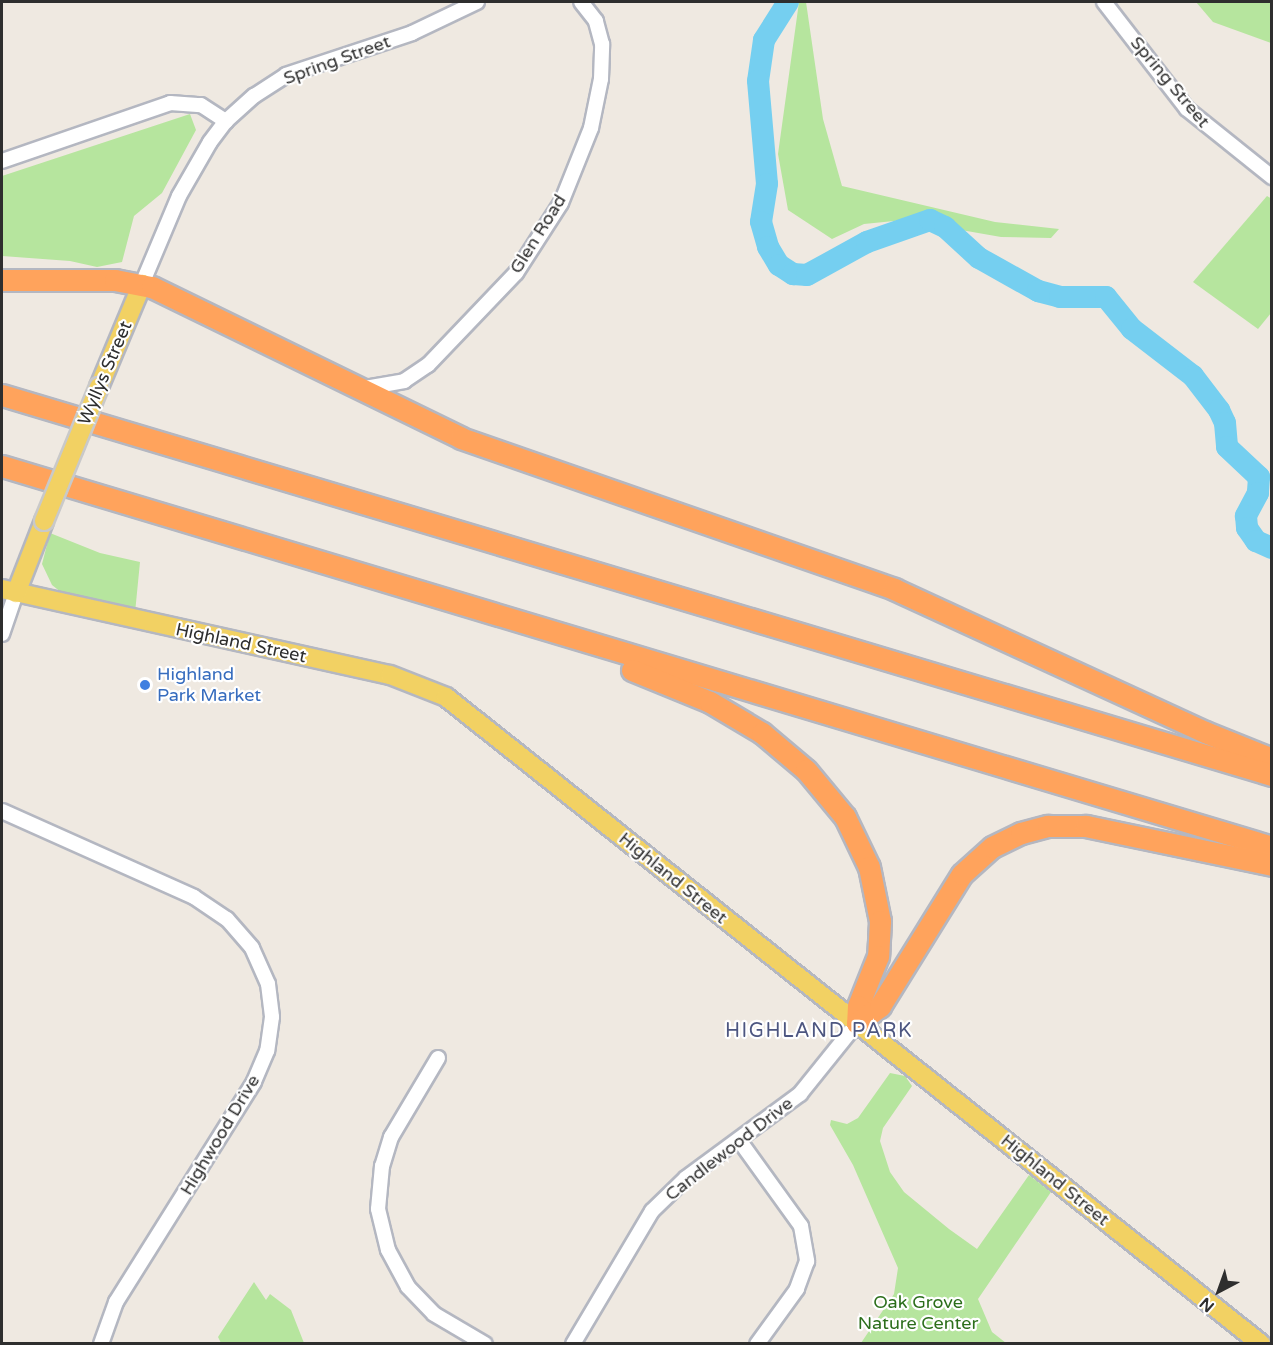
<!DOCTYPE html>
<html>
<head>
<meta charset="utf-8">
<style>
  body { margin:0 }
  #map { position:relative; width:1273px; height:1345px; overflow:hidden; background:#efe9e1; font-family:"Varela Round",sans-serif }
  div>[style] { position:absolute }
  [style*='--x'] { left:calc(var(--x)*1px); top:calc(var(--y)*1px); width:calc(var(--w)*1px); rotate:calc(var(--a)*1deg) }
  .green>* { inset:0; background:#b6e59e }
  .river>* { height:22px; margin:-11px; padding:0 11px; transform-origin:11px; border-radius:11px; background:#75cff0 }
  .roads { filter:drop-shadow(2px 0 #b4b7c1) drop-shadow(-2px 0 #b4b7c1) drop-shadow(0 2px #b4b7c1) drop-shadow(0 -2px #b4b7c1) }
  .minor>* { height:14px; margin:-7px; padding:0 7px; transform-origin:7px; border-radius:7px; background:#fff }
  .major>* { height:18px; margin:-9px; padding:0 9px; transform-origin:9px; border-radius:9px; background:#f2d163 }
  .highway>* { height:21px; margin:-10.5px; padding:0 10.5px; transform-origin:10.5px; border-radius:10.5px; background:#ffa35c }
  .bridges { filter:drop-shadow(2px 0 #c9c9c9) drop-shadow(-2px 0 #c9c9c9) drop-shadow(0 2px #c9c9c9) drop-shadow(0 -2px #c9c9c9) }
  .major-bridge>* { height:18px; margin:-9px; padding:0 9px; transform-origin:9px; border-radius:9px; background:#f2d163 }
  .dots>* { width:16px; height:16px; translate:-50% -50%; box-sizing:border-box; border:3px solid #fff; border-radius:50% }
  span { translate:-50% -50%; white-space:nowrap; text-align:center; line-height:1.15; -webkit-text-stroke:4.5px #fff; paint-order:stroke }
  .street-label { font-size:18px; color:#2e2e2e }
  .shop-label { font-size:18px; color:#366cbe }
  .left { translate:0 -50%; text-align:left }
  .park-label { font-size:18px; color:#2c6e1b }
  .neighbourhood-label { font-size:20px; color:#4d5680; letter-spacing:1.5px }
  .frame { position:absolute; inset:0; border:3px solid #2e2e2e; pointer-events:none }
  .north { position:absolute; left:1189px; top:1261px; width:60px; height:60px; -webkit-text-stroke:4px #fff; paint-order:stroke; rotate:221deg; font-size:16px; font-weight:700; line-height:24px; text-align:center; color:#2e2e2e }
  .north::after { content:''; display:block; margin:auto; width:21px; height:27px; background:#2e2e2e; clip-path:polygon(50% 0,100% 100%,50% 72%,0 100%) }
</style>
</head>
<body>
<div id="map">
  <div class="green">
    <i style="clip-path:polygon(799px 2px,806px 2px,823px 119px,842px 186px,995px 222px,1059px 229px,1051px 238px,1001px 237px,904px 220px,864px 224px,832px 239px,788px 210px,778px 154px)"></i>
    <i style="clip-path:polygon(1196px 2px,1271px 2px,1271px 43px,1213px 22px)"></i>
    <i style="clip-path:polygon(190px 114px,196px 130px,162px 193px,134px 216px,122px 262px,97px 267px,70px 261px,2px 256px,2px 176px)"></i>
    <i style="clip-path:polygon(1267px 196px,1272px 199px,1271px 313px,1258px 329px,1193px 282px)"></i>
    <i style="clip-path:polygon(50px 533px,100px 553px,140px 562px,135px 613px,62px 593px,52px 585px,42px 564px)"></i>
    <i style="clip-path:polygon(890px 1073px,905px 1076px,912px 1086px,883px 1128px,880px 1141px,890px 1172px,904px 1192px,949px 1229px,977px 1249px,1029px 1175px,1051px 1192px,978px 1299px,992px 1332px,1006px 1343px,861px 1343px,894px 1294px,898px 1268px,853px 1165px,830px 1125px,831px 1120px,847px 1124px,858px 1118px)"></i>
    <i style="clip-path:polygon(254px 1282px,266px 1300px,270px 1294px,291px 1310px,304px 1343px,221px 1343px,218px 1337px)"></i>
  </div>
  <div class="river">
    <i style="--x:788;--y:2;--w:45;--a:122.3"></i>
    <i style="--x:764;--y:40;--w:41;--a:98.3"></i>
    <i style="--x:758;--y:81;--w:103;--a:85"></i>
    <i style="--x:767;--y:184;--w:38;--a:99"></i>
    <i style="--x:761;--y:222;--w:26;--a:74"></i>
    <i style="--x:768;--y:247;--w:21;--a:59"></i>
    <i style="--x:779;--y:265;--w:17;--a:33"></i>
    <i style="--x:793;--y:274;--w:14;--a:4"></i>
    <i style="--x:807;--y:275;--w:68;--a:-28.8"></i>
    <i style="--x:867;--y:242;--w:67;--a:-19.2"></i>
    <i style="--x:930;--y:220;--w:17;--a:25"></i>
    <i style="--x:945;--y:227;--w:46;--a:42.4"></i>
    <i style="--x:979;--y:258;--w:68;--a:29.2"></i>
    <i style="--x:1038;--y:291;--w:23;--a:15"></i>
    <i style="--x:1060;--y:297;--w:46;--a:0"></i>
    <i style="--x:1106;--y:297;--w:41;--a:50.9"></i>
    <i style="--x:1132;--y:329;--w:77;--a:37.6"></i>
    <i style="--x:1193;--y:376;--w:43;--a:52.6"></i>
    <i style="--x:1219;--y:410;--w:14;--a:65"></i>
    <i style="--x:1225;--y:423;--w:24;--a:85"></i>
    <i style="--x:1227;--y:447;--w:44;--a:43.2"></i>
    <i style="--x:1259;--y:477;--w:16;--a:94"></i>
    <i style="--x:1258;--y:493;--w:26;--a:118"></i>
    <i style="--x:1246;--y:516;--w:12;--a:85"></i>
    <i style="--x:1247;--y:528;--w:16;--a:55"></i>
    <i style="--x:1256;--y:541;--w:17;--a:24"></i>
  </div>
  <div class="roads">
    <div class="minor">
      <i style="--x:1104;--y:2;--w:135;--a:52.2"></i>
      <i style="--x:1187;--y:109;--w:109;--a:38.7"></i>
      <i style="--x:2;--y:161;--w:178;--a:-19"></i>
      <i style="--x:170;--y:103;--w:31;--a:4"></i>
      <i style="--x:201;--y:105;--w:30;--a:33"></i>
      <i style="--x:142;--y:284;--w:95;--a:-67.2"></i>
      <i style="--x:179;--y:196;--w:62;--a:-60.1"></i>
      <i style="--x:210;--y:142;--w:26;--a:-53"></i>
      <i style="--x:226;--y:121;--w:38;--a:-42"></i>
      <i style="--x:254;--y:96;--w:38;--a:-33"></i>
      <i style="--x:286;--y:75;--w:133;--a:-18.4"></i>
      <i style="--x:412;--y:33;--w:72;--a:-25.5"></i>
      <i style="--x:365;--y:388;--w:40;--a:-10"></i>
      <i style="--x:404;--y:381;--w:29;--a:-34"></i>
      <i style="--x:428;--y:365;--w:127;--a:-46.3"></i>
      <i style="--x:516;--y:273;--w:83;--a:-57.3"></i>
      <i style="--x:561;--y:203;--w:81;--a:-68.2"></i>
      <i style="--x:591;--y:128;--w:50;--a:-78.5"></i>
      <i style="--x:601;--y:79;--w:35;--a:-88"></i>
      <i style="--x:602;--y:44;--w:24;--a:-105"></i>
      <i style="--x:596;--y:21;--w:24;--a:-128"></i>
      <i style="--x:2;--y:634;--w:43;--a:-71.1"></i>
      <i style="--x:2;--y:811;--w:210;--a:24.1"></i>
      <i style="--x:194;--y:897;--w:40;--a:34"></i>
      <i style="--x:227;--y:919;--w:38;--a:49"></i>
      <i style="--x:252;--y:948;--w:39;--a:66"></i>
      <i style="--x:268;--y:984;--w:33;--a:83"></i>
      <i style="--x:272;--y:1017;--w:34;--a:98"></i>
      <i style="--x:267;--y:1051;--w:34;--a:113"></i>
      <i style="--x:254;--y:1082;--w:260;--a:122.1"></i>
      <i style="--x:116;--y:1302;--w:45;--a:109.7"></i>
      <i style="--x:438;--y:1058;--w:92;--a:120.7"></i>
      <i style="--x:391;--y:1137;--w:30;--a:107"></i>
      <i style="--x:382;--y:1166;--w:43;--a:95.3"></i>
      <i style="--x:378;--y:1209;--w:42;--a:76.3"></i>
      <i style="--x:388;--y:1250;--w:42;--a:61.6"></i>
      <i style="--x:408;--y:1287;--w:37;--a:46"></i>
      <i style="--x:434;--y:1314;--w:59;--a:30.5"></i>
      <i style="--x:739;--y:1140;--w:106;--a:54.2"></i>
      <i style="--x:801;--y:1226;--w:36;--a:80"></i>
      <i style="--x:807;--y:1261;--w:30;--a:110"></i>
      <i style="--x:797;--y:1289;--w:68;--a:126"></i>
      <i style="--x:573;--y:1344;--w:155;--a:-59.3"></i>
      <i style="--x:652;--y:1211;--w:47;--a:-44.1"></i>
      <i style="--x:686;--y:1178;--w:142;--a:-36.4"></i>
      <i style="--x:800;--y:1094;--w:91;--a:-51.2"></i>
    </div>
    <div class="major">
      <i style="--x:99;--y:387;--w:112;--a:-67.3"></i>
      <i style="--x:2;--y:589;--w:397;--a:12.5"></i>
      <i style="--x:390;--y:675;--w:60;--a:21.4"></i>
      <i style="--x:446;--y:697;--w:1041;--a:38.44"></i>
      <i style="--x:16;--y:593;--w:77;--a:-68.7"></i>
    </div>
    <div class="highway">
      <i style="--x:2;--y:280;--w:113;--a:0"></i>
      <i style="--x:115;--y:280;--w:38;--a:11"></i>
      <i style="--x:152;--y:287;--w:344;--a:26"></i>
      <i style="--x:461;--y:438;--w:459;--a:19.2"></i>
      <i style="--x:894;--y:589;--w:342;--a:24.7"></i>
      <i style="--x:1205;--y:732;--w:72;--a:21.9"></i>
      <i style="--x:2;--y:395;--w:1326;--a:16.66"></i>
      <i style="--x:2;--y:466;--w:1326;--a:16.7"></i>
      <i style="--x:632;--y:670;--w:84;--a:22.3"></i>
      <i style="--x:710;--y:702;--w:61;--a:30.8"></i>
      <i style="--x:762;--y:733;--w:57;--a:40.1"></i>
      <i style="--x:806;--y:770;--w:61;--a:50.3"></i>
      <i style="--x:845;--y:817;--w:55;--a:64.4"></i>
      <i style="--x:869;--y:867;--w:55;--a:78.5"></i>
      <i style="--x:880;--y:921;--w:35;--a:93"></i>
      <i style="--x:878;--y:956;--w:54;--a:111.8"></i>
      <i style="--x:858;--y:1006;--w:17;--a:93"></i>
      <i style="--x:857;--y:1023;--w:29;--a:-36"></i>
      <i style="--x:880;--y:1006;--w:155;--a:-58.2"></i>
      <i style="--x:962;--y:874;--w:40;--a:-42"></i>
      <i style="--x:992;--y:847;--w:32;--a:-26"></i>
      <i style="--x:1021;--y:833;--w:28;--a:-15"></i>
      <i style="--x:1048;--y:826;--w:38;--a:0"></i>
      <i style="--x:1086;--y:826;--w:190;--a:11.8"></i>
    </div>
  </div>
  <div class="bridges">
    <div class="major-bridge">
      <i style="--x:44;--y:521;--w:145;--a:-67.7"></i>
    </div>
  </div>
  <div class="dots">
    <i style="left:145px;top:685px;background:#3f7fe0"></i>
  </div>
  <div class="street-label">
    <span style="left:337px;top:60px;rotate:-20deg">Spring Street</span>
    <span style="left:1170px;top:82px;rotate:50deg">Spring Street</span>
    <span style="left:538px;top:234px;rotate:-58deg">Glen Road</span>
    <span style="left:105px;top:373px;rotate:-67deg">Wyllys Street</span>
    <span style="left:241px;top:643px;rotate:12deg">Highland Street</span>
    <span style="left:673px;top:878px;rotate:39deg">Highland Street</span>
    <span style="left:220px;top:1135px;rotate:-59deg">Highwood Drive</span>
    <span style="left:729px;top:1149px;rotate:-38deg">Candlewood Drive</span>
    <span style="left:1055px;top:1180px;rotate:39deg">Highland Street</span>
  </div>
  <div class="shop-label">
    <span class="left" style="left:157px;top:685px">Highland<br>Park Market</span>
  </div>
  <div class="park-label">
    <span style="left:918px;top:1313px">Oak Grove<br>Nature Center</span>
  </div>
  <div class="neighbourhood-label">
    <span style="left:819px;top:1031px">HIGHLAND PARK</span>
  </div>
  <div class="frame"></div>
  <div class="north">N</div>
</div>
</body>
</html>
